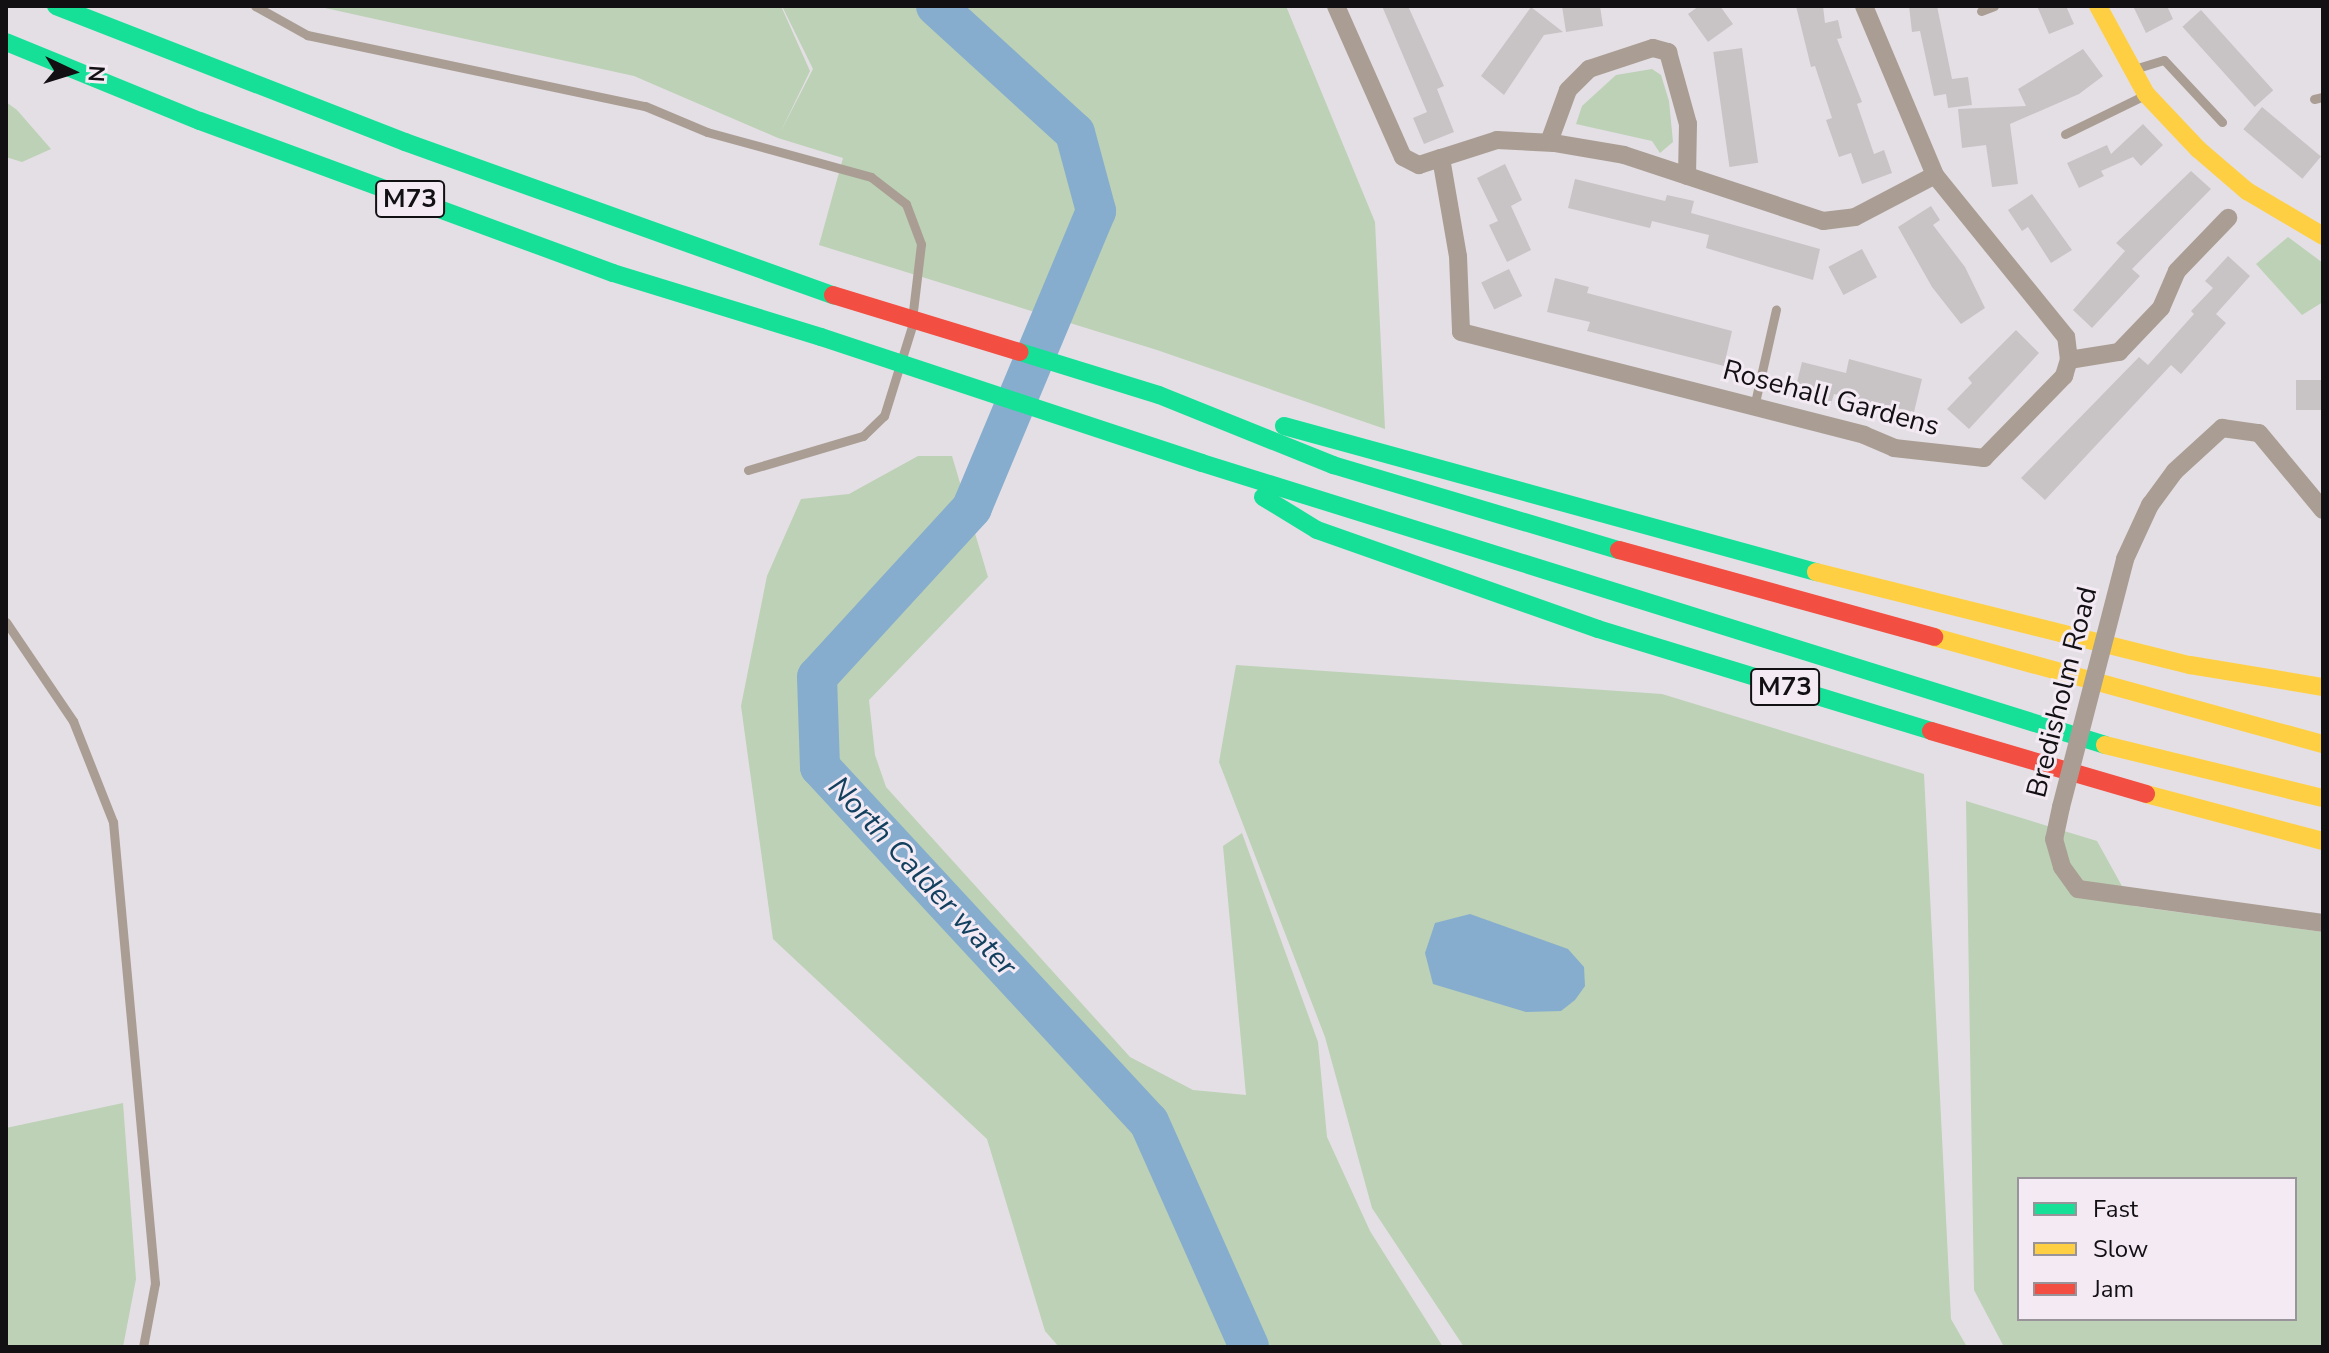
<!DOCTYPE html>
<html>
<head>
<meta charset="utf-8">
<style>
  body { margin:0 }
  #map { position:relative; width:2329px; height:1353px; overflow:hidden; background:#e4dfe5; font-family:"Nunito Sans",sans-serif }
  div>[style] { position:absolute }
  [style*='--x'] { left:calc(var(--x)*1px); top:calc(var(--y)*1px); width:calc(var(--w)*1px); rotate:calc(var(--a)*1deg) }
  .green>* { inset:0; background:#bcd1b5 }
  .water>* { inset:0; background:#86adce }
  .river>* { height:40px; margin:-20px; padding:0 20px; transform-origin:20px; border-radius:20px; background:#86adce }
  .building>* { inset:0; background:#c8c4c5; transform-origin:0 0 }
  .lane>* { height:9px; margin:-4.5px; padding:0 4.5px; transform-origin:4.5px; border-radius:4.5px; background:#aa9e94 }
  .street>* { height:18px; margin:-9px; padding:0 9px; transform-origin:9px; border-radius:9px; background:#aa9e94 }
  .fast>* { height:18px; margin:-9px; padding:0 9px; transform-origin:9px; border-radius:9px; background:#16e098 }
  .slow>* { height:18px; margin:-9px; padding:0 9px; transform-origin:9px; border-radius:9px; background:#ffcf43 }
  .jam>* { height:18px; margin:-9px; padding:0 9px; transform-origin:9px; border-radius:9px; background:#f24e42 }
  .street-bridge>* { height:18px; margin:-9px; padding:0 9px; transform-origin:9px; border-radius:9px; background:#aa9e94 }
  .fast-bridge>* { height:18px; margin:-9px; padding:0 9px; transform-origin:9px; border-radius:9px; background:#16e098 }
  .jam-bridge>* { height:18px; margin:-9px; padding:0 9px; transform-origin:9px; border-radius:9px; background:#f24e42 }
  span { translate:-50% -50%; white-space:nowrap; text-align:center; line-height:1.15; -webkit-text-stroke:6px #f3eaf4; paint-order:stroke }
  .shield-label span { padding:2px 6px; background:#f3eaf4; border:2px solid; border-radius:6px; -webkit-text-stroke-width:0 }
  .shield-label { font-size:26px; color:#131014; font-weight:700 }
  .street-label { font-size:28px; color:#131014 }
  .water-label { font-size:30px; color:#12405e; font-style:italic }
  .frame { position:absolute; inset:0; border:8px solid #131014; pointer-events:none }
  .legend { position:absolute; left:2017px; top:1177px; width:280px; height:144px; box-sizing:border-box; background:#f3eaf4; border:2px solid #99939a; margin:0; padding:10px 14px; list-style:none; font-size:24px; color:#131014 }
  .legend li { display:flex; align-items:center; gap:16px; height:40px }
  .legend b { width:40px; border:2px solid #99939a }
  .north { position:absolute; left:32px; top:32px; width:80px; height:80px; -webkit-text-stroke:6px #f3eaf4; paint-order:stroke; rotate:94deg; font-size:22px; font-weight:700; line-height:32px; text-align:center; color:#131014 }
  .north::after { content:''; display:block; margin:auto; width:28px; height:36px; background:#131014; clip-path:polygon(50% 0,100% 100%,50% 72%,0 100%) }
</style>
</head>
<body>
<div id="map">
  <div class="green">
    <i style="clip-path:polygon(316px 6px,781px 6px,810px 71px,780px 133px,813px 69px,782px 6px,1286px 6px,1375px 222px,1385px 429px,1157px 350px,819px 245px,843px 158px,778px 138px,634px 76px)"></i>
    <i style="clip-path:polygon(1652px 69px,1661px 75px,1669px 101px,1673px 142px,1660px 153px,1652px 141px,1576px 124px,1582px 106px,1616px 75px)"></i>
    <i style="clip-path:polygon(6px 102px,17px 110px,51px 149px,22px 162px,6px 157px)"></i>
    <i style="clip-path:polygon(2288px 237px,2323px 263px,2323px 302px,2302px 315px,2256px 264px)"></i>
    <i style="clip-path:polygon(918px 456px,952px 456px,988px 577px,869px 700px,875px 755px,886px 787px,1130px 1057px,1193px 1090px,1246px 1095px,1223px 846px,1242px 833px,1318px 1042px,1327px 1137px,1370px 1231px,1443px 1347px,1059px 1347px,1045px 1331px,987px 1139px,773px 939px,741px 706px,767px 576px,801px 499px,849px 494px)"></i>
    <i style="clip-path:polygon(1236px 665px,1662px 694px,1924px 774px,1951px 1319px,1967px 1347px,1464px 1347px,1372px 1208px,1325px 1037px,1219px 762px)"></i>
    <i style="clip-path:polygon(evenodd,1966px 801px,2097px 841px,2133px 906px,2323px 932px,2323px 1347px,2004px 1347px,1974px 1290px,1966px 801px,2019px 1179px,2295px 1179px,2295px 1319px,2019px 1319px,2019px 1179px)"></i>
    <i style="clip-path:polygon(123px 1103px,136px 1279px,123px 1347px,6px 1347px,6px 1128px)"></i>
  </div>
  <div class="water">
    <i style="clip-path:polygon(1470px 914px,1568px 949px,1584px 967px,1585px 986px,1575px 1000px,1561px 1011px,1526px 1012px,1433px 984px,1425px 953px,1435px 923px)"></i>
  </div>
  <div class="river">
    <i style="--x:936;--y:6;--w:188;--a:42.4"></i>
    <i style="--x:1075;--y:133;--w:81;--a:74.9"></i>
    <i style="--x:1096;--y:211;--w:322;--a:112.7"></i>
    <i style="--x:972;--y:508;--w:229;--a:132.5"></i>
    <i style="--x:817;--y:677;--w:90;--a:88.1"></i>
    <i style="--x:820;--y:767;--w:484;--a:47.2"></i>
    <i style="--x:1149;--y:1122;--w:246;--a:66"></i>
  </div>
  <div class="building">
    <i style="clip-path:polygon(1382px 6px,1408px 6px,1444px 86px,1437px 89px,1454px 132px,1424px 144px,1413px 118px,1427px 112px)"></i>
    <i style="clip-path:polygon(1562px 6px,1600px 6px,1603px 26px,1566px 32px)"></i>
    <i style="clip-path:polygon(1699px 6px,1720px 6px,1733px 24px,1708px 42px,1688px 14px)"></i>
    <i style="clip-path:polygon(1796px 6px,1823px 6px,1825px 23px,1838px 20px,1842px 38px,1837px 39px,1862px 102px,1857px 104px,1874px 154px,1884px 150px,1892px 173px,1862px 184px,1851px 153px,1839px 157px,1826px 120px,1832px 118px,1815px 66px,1811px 67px)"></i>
    <i style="clip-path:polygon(1909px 6px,1937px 6px,1952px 79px,1968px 77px,1972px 105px,1948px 108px,1946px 94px,1934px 96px,1920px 31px,1912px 32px)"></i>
    <i style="clip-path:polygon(2037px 6px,2066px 6px,2074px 24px,2049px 34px)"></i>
    <i style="clip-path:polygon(2133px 6px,2167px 6px,2173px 19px,2146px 33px)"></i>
    <i style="clip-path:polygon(1531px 7px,1563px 32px,1544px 35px,1504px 95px,1481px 76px)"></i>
    <i style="left:2201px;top:10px;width:108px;height:25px;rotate:48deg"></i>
    <i style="left:1742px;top:48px;width:116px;height:29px;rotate:82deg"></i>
    <i style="clip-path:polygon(2083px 49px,2103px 76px,2079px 94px,2010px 124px,2018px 184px,1992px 187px,1986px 145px,1962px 148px,1958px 109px,2026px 106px,2018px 89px)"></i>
    <i style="left:2262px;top:107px;width:77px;height:29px;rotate:40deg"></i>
    <i style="clip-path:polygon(2143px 124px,2163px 145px,2141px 166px,2133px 157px,2101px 171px,2104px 176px,2079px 188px,2067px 163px,2107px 145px,2111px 154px)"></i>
    <i style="clip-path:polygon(1505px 164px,1522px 200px,1511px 206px,1531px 250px,1507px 262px,1489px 225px,1498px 221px,1477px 178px)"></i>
    <i style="clip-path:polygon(2191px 171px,2211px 189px,2132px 269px,2140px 276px,2092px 328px,2073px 310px,2125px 251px,2116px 243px)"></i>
    <i style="clip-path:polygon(1575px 179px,1665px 201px,1667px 195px,1694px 201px,1691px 213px,1820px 249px,1813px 280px,1706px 248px,1709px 235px,1652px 221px,1650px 228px,1568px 208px)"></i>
    <i style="clip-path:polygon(2032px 194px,2072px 250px,2051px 263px,2028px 227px,2022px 231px,2008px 210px)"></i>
    <i style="clip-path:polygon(1931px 206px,1940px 220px,1933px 225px,1965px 267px,1985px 308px,1961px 324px,1932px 287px,1898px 227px)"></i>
    <i style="left:1862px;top:249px;width:32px;height:38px;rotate:62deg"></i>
    <i style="clip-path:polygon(2228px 256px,2250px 276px,2216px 314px,2226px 323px,2181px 374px,2171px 365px,2045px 500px,2021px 478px,2139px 357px,2148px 365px,2194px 314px,2191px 311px,2213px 288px,2205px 281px)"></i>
    <i style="left:1509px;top:269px;width:30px;height:31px;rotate:64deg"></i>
    <i style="clip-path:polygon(1555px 278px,1589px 287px,1587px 293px,1732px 331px,1724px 366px,1587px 331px,1590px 322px,1547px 312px)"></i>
    <i style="clip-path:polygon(2016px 330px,2039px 353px,1969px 429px,1947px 409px,1972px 383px,1968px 378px)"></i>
    <i style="clip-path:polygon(1849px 359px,1922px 379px,1914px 412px,1834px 394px,1831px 404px,1794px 394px,1802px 362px,1846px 373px)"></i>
    <i style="left:2323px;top:380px;width:30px;height:27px;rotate:90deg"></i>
  </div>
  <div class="lane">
    <i style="--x:255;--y:6;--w:60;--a:29.1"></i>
    <i style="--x:307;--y:35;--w:345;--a:11.9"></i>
    <i style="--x:645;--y:106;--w:67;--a:22.8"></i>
    <i style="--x:707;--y:132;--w:170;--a:15.3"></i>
    <i style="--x:871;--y:177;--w:44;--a:37.6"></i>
    <i style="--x:906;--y:204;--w:43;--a:69.4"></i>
    <i style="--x:921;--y:244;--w:67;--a:96.8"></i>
    <i style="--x:1981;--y:11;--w:14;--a:-21"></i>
    <i style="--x:2134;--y:69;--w:31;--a:-17"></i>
    <i style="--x:2164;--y:60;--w:85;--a:46.9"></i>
    <i style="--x:2314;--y:99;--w:9;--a:-13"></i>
    <i style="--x:2065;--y:134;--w:89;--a:-26"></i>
    <i style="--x:1754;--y:407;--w:100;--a:-77.3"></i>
    <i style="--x:748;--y:470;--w:120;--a:-16.5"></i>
    <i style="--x:863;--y:436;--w:29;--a:-44"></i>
    <i style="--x:884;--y:416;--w:94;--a:-72.7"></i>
    <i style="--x:6;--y:622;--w:120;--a:55.9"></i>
    <i style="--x:73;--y:721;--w:109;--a:68.4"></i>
    <i style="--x:113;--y:822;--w:463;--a:84.8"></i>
    <i style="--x:155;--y:1283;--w:65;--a:100.6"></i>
  </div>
  <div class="street">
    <i style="--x:1336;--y:6;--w:165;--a:66.1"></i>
    <i style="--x:1403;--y:157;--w:18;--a:27"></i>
    <i style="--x:1419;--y:165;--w:23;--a:-18"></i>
    <i style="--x:1441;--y:158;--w:99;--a:80.2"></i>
    <i style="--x:1458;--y:256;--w:76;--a:87.7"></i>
    <i style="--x:1461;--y:332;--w:416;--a:14.3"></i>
    <i style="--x:1864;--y:435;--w:33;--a:23"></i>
    <i style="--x:1894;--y:448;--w:91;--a:6.3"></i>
    <i style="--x:1984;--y:458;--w:115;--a:-45.7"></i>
    <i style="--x:2064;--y:376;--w:17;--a:-73"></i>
    <i style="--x:2069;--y:360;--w:23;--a:-97"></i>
    <i style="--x:2066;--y:337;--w:208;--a:-129"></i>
    <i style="--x:1935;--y:175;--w:183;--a:-112.8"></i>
    <i style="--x:1549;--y:142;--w:55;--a:-69.9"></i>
    <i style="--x:1568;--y:90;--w:30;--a:-45"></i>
    <i style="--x:1589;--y:69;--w:67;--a:-18.2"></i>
    <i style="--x:1653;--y:48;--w:16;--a:15"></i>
    <i style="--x:1668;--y:52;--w:75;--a:74.5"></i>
    <i style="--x:1688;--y:124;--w:52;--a:91.1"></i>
    <i style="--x:1441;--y:158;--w:59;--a:-17.8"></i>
    <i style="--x:1497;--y:140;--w:57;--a:3"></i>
    <i style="--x:1554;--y:143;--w:71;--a:9.7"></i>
    <i style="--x:1624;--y:155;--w:210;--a:18.3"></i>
    <i style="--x:1823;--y:221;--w:32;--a:-7"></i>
    <i style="--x:1855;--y:217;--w:90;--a:-27.7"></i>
    <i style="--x:2069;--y:360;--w:51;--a:-9.1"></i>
    <i style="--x:2119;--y:352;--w:61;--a:-46.3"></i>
    <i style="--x:2161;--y:308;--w:40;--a:-66.6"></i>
    <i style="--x:2177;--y:271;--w:74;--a:-46.1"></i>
    <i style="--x:2125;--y:559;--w:60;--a:-65.2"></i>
    <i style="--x:2150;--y:505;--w:42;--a:-53.7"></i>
    <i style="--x:2175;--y:471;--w:64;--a:-42.5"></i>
    <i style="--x:2222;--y:428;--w:37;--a:8"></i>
    <i style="--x:2259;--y:433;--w:100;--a:50.3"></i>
    <i style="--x:2061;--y:807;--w:33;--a:102"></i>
    <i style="--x:2054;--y:839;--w:29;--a:74"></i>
    <i style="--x:2062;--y:867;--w:27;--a:54"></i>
    <i style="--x:2078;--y:889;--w:247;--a:7.9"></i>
  </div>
  <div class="fast">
    <i style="--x:56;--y:6;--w:375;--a:21.3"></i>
    <i style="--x:405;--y:142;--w:455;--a:19.7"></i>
    <i style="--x:6;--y:42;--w:209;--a:22.2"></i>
    <i style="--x:200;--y:121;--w:440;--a:20.2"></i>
    <i style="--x:613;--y:273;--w:218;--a:17.1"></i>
    <i style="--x:1159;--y:395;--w:188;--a:21.9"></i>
    <i style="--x:1333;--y:465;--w:298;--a:16.6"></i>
    <i style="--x:1284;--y:426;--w:552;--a:15.35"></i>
    <i style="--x:1202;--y:463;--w:946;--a:17.34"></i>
    <i style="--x:1263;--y:497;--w:63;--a:31.4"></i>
    <i style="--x:1317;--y:530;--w:298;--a:19.4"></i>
    <i style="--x:1598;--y:629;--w:348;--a:17"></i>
  </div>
  <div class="slow">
    <i style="--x:2098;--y:6;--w:100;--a:61.4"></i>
    <i style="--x:2146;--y:94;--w:76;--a:46.6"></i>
    <i style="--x:2198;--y:149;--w:65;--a:40.6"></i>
    <i style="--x:2247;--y:191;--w:88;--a:30.6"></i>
    <i style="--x:1816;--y:572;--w:385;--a:14"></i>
    <i style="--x:2190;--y:665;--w:135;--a:9.4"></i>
    <i style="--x:1934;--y:637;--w:403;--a:15.4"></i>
    <i style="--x:2105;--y:745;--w:224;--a:13.7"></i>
    <i style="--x:2146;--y:794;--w:183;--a:14.9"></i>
  </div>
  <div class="jam">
    <i style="--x:1619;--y:550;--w:327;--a:15.4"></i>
    <i style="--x:1931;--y:731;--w:224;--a:16.3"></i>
  </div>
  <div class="street-bridge">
    <i style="--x:2061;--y:807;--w:256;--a:-75.5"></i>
  </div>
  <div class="fast-bridge">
    <i style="--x:821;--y:337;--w:401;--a:18.3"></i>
    <i style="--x:1020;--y:352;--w:145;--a:17.2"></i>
  </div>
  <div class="jam-bridge">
    <i style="--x:833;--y:295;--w:195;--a:17"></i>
  </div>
  <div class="shield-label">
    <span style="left:410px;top:199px">M73</span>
    <span style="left:1785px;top:687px">M73</span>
  </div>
  <div class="street-label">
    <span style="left:1831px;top:398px;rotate:15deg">Rosehall Gardens</span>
    <span style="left:2062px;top:692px;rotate:-76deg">Bredisholm Road</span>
  </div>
  <div class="water-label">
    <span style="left:922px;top:877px;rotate:47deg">North Calder water</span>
  </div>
  <div class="frame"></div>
  <ul class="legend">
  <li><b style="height:10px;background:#16e098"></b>Fast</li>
  <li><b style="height:10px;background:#ffcf43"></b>Slow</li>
  <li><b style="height:10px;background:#f24e42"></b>Jam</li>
  </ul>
  <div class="north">N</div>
</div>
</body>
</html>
